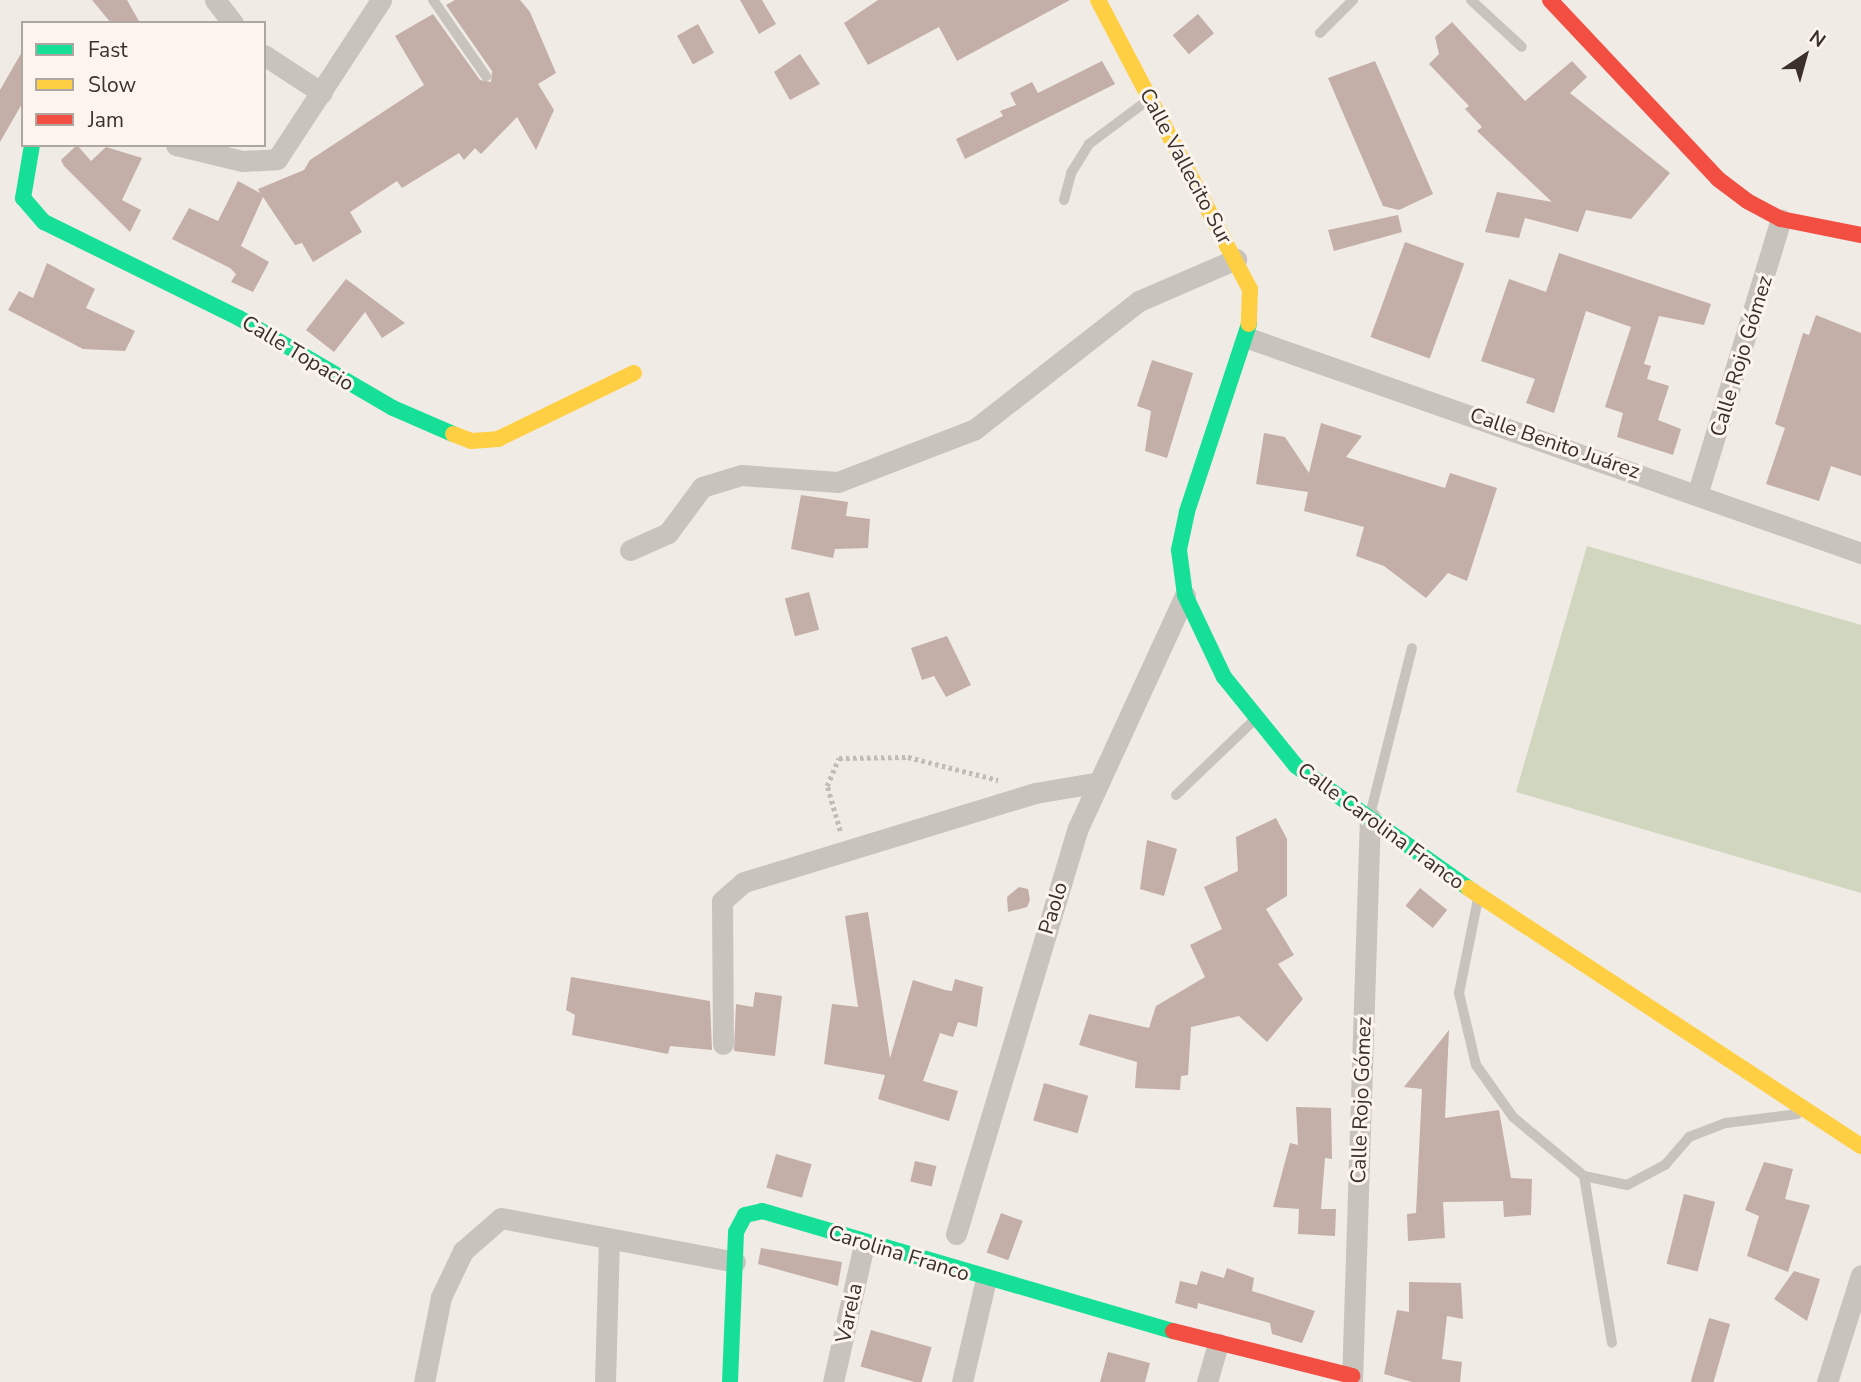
<!DOCTYPE html>
<html>
<head>
<meta charset="utf-8">
<style>
  body { margin:0 }
  #map { position:relative; width:1861px; height:1382px; overflow:hidden; background:#f0ebe5; font-family:"Nunito Sans",sans-serif }
  div>[style] { position:absolute }
  [style*='--x'] { left:calc(var(--x)*1px); top:calc(var(--y)*1px); width:calc(var(--w)*1px); rotate:calc(var(--a)*1deg) }
  .green>* { inset:0; background:#d1d6bf }
  .building>* { inset:0; background:#c3afa7; transform-origin:0 0 }
  .path>* { height:4.5px; margin-top:-2.25px; transform-origin:0; background:repeating-linear-gradient(90deg,#c2bbb6 0 3.5px,transparent 0 7px) }
  .lane>* { height:10px; margin:-5px; padding:0 5px; transform-origin:5px; border-radius:5px; background:#c9c3be }
  .street>* { height:21px; margin:-10.5px; padding:0 10.5px; transform-origin:10.5px; border-radius:10.5px; background:#c9c3be }
  .fast>* { height:16px; margin:-8px; padding:0 8px; transform-origin:8px; border-radius:8px; background:#16e098 }
  .slow>* { height:16px; margin:-8px; padding:0 8px; transform-origin:8px; border-radius:8px; background:#ffcf43 }
  .jam>* { height:16px; margin:-8px; padding:0 8px; transform-origin:8px; border-radius:8px; background:#f24e42 }
  span { translate:-50% -50%; white-space:nowrap; text-align:center; line-height:1.15; -webkit-text-stroke:6px #fbf5ee; paint-order:stroke }
  .street-label { font-size:21px; color:#3b302b }
  .legend { position:absolute; left:21px; top:21px; width:245px; height:126px; box-sizing:border-box; background:#fbf5ee; border:2px solid #aea6a0; margin:0; padding:9px 12px; list-style:none; font-size:21px; color:#3b302b }
  .legend li { display:flex; align-items:center; gap:14px; height:35px }
  .legend b { width:35px; border:2px solid #aea6a0 }
  .north { position:absolute; left:1770px; top:21px; width:70px; height:70px; -webkit-text-stroke:5px #fbf5ee; paint-order:stroke; rotate:36deg; font-size:19px; font-weight:700; line-height:28px; text-align:center; color:#3b302b }
  .north::after { content:''; display:block; margin:auto; width:24px; height:32px; background:#3b302b; clip-path:polygon(50% 0,100% 100%,50% 72%,0 100%) }
</style>
</head>
<body>
<div id="map">
  <div class="green">
    <i style="clip-path:polygon(1587px 546px,1861px 625px,1861px 893px,1516px 792px)"></i>
  </div>
  <div class="building">
    <i style="clip-path:polygon(92px 0,127px 0,140px 23px,111px 23px)"></i>
    <i style="clip-path:polygon(455px 0,520px 0,530px 12px,556px 73px,538px 84px,554px 110px,536px 150px,517px 117px,481px 154px,475px 148px,464px 160px,459px 153px,402px 188px,397px 181px,350px 212px,362px 232px,313px 262px,302px 243px,295px 245px,263px 197px,241px 246px,269px 262px,253px 292px,231px 282px,236px 274px,230px 268px,172px 239px,189px 208px,218px 221px,238px 181px,260px 193px,258px 189px,304px 170px,310px 160px,424px 85px,395px 36px,433px 14px,480px 80px,491px 82px,492px 71px,446px 5px)"></i>
    <i style="clip-path:polygon(740px 0,762px 0,776px 24px,759px 34px)"></i>
    <i style="clip-path:polygon(878px 0,1070px 0,957px 61px,939px 27px,868px 65px,844px 23px)"></i>
    <i style="left:1198px;top:14px;width:25px;height:33px;rotate:50deg"></i>
    <i style="clip-path:polygon(1452px 22px,1525px 101px,1572px 61px,1587px 77px,1570px 93px,1670px 173px,1631px 219px,1586px 210px,1578px 232px,1525px 218px,1519px 238px,1485px 232px,1497px 192px,1552px 202px,1477px 131px,1482px 127px,1465px 109px,1469px 106px,1429px 64px,1439px 54px,1435px 37px)"></i>
    <i style="left:698px;top:24px;width:33px;height:24px;rotate:61deg"></i>
    <i style="clip-path:polygon(23px 50px,23px 102px,0 142px,0 90px)"></i>
    <i style="clip-path:polygon(800px 54px,820px 84px,790px 100px,774px 72px)"></i>
    <i style="clip-path:polygon(1102px 61px,1115px 84px,965px 159px,956px 139px,1003px 116px,1000px 111px,1016px 105px,1010px 93px,1032px 82px,1038px 93px)"></i>
    <i style="clip-path:polygon(1375px 61px,1433px 194px,1399px 210px,1383px 206px,1328px 78px)"></i>
    <i style="clip-path:polygon(77px 145px,91px 161px,106px 147px,142px 158px,122px 200px,141px 210px,130px 232px,64px 166px,61px 160px)"></i>
    <i style="clip-path:polygon(1398px 215px,1402px 232px,1334px 251px,1328px 230px)"></i>
    <i style="left:1405px;top:242px;width:63px;height:101px;rotate:20deg"></i>
    <i style="clip-path:polygon(1559px 253px,1711px 304px,1704px 325px,1659px 316px,1644px 364px,1651px 366px,1647px 379px,1669px 386px,1658px 420px,1681px 429px,1673px 455px,1617px 437px,1623px 413px,1605px 407px,1631px 327px,1586px 311px,1554px 413px,1526px 403px,1535px 379px,1481px 361px,1509px 279px,1546px 292px)"></i>
    <i style="clip-path:polygon(47px 263px,95px 289px,86px 308px,135px 331px,125px 351px,83px 349px,8px 310px,19px 291px,33px 298px)"></i>
    <i style="clip-path:polygon(346px 279px,405px 323px,382px 338px,365px 312px,334px 352px,306px 330px)"></i>
    <i style="clip-path:polygon(1816px 315px,1861px 333px,1861px 476px,1831px 466px,1819px 501px,1766px 484px,1785px 428px,1775px 424px,1803px 333px,1809px 335px)"></i>
    <i style="clip-path:polygon(1152px 360px,1193px 373px,1167px 458px,1145px 451px,1151px 411px,1137px 406px)"></i>
    <i style="clip-path:polygon(1321px 423px,1362px 436px,1346px 457px,1445px 488px,1450px 473px,1497px 488px,1467px 581px,1448px 573px,1426px 598px,1384px 566px,1356px 556px,1364px 527px,1304px 511px,1308px 492px,1256px 484px,1264px 433px,1285px 437px,1309px 473px)"></i>
    <i style="clip-path:polygon(801px 495px,848px 502px,846px 516px,870px 519px,868px 548px,835px 549px,833px 558px,791px 549px)"></i>
    <i style="left:809px;top:592px;width:39px;height:25px;rotate:75deg"></i>
    <i style="clip-path:polygon(947px 636px,971px 685px,946px 697px,934px 676px,922px 680px,911px 648px)"></i>
    <i style="clip-path:polygon(1276px 818px,1287px 839px,1287px 896px,1266px 909px,1294px 955px,1278px 964px,1303px 999px,1267px 1042px,1239px 1016px,1191px 1027px,1188px 1075px,1181px 1076px,1180px 1090px,1135px 1088px,1137px 1062px,1079px 1045px,1089px 1014px,1149px 1028px,1156px 1006px,1205px 977px,1190px 945px,1222px 929px,1204px 887px,1238px 871px,1236px 837px)"></i>
    <i style="clip-path:polygon(1147px 840px,1177px 849px,1164px 896px,1140px 889px)"></i>
    <i style="clip-path:polygon(1019px 887px,1028px 889px,1030px 900px,1027px 907px,1008px 912px,1007px 897px)"></i>
    <i style="left:1420px;top:888px;width:35px;height:23px;rotate:39deg"></i>
    <i style="clip-path:polygon(868px 912px,890px 1058px,913px 980px,945px 990px,952px 991px,955px 979px,983px 987px,977px 1027px,958px 1022px,953px 1037px,940px 1033px,923px 1081px,958px 1091px,949px 1121px,878px 1099px,885px 1075px,824px 1064px,832px 1004px,858px 1007px,845px 916px)"></i>
    <i style="clip-path:polygon(571px 977px,710px 1001px,712px 1050px,670px 1046px,668px 1054px,572px 1035px,575px 1015px,566px 1010px)"></i>
    <i style="clip-path:polygon(755px 992px,782px 996px,775px 1056px,734px 1051px,736px 1004px,753px 1007px)"></i>
    <i style="clip-path:polygon(1449px 1030px,1445px 1118px,1499px 1110px,1511px 1178px,1532px 1179px,1531px 1215px,1504px 1217px,1503px 1201px,1443px 1202px,1445px 1238px,1408px 1241px,1407px 1214px,1416px 1213px,1422px 1089px,1404px 1087px)"></i>
    <i style="left:1044px;top:1083px;width:46px;height:39px;rotate:16deg"></i>
    <i style="clip-path:polygon(1296px 1107px,1331px 1108px,1332px 1159px,1325px 1158px,1321px 1209px,1336px 1209px,1335px 1236px,1298px 1234px,1299px 1209px,1273px 1207px,1290px 1143px,1298px 1145px)"></i>
    <i style="left:776px;top:1154px;width:37px;height:35px;rotate:16deg"></i>
    <i style="left:915px;top:1161px;width:22px;height:21px;rotate:13deg"></i>
    <i style="clip-path:polygon(1764px 1162px,1793px 1169px,1785px 1199px,1810px 1205px,1788px 1272px,1747px 1256px,1759px 1216px,1745px 1210px)"></i>
    <i style="left:1684px;top:1194px;width:32px;height:72px;rotate:14deg"></i>
    <i style="left:1001px;top:1213px;width:23px;height:42px;rotate:20deg"></i>
    <i style="clip-path:polygon(761px 1248px,842px 1262px,838px 1286px,758px 1264px)"></i>
    <i style="clip-path:polygon(1227px 1268px,1254px 1278px,1252px 1291px,1315px 1311px,1302px 1343px,1272px 1334px,1270px 1323px,1198px 1303px,1197px 1309px,1175px 1303px,1180px 1281px,1197px 1285px,1201px 1271px,1224px 1278px)"></i>
    <i style="clip-path:polygon(1794px 1271px,1820px 1279px,1807px 1321px,1774px 1299px)"></i>
    <i style="clip-path:polygon(1409px 1282px,1461px 1283px,1463px 1319px,1447px 1316px,1442px 1359px,1462px 1362px,1460px 1382px,1412px 1382px,1384px 1374px,1397px 1310px,1409px 1312px)"></i>
    <i style="left:1709px;top:1318px;width:22px;height:66px;rotate:16deg"></i>
    <i style="left:871px;top:1330px;width:63px;height:38px;rotate:16deg"></i>
    <i style="clip-path:polygon(1108px 1352px,1150px 1363px,1145px 1382px,1100px 1382px)"></i>
  </div>
  <div class="path">
    <i style="--x:840;--y:831;--w:47;--a:-106.1"></i>
    <i style="--x:827;--y:786;--w:30;--a:-67"></i>
    <i style="--x:839;--y:758;--w:69;--a:-0.8"></i>
    <i style="--x:908;--y:757;--w:93;--a:14.3"></i>
  </div>
  <div class="lane">
    <i style="--x:433;--y:0;--w:93;--a:55.1"></i>
    <i style="--x:1471;--y:0;--w:69;--a:42.7"></i>
    <i style="--x:1320;--y:33;--w:47;--a:-45"></i>
    <i style="--x:1064;--y:200;--w:28;--a:-75"></i>
    <i style="--x:1071;--y:173;--w:34;--a:-58"></i>
    <i style="--x:1089;--y:144;--w:74;--a:-36.7"></i>
    <i style="--x:1176;--y:795;--w:105;--a:-43.8"></i>
    <i style="--x:1370;--y:815;--w:172;--a:-75.9"></i>
    <i style="--x:1478;--y:899;--w:96;--a:101.4"></i>
    <i style="--x:1459;--y:993;--w:74;--a:76.7"></i>
    <i style="--x:1476;--y:1065;--w:64;--a:54.6"></i>
    <i style="--x:1513;--y:1117;--w:92;--a:39.7"></i>
    <i style="--x:1584;--y:1176;--w:44;--a:11.8"></i>
    <i style="--x:1627;--y:1185;--w:43;--a:-27.8"></i>
    <i style="--x:1665;--y:1165;--w:37;--a:-49"></i>
    <i style="--x:1689;--y:1137;--w:40;--a:-21"></i>
    <i style="--x:1726;--y:1123;--w:72;--a:-7.2"></i>
    <i style="--x:1584;--y:1176;--w:169;--a:80.5"></i>
  </div>
  <div class="street">
    <i style="--x:215;--y:0;--w:29;--a:52"></i>
    <i style="--x:264;--y:55;--w:69;--a:33.2"></i>
    <i style="--x:176;--y:145;--w:68;--a:13.6"></i>
    <i style="--x:242;--y:161;--w:35;--a:-3"></i>
    <i style="--x:277;--y:159;--w:190;--a:-56.8"></i>
    <i style="--x:1248;--y:338;--w:650;--a:19.33"></i>
    <i style="--x:1698;--y:492;--w:285;--a:-73.1"></i>
    <i style="--x:630;--y:550;--w:42;--a:-24.1"></i>
    <i style="--x:668;--y:533;--w:57;--a:-53.5"></i>
    <i style="--x:702;--y:487;--w:41;--a:-17.1"></i>
    <i style="--x:741;--y:475;--w:97;--a:4.1"></i>
    <i style="--x:838;--y:482;--w:147;--a:-21.1"></i>
    <i style="--x:975;--y:429;--w:208;--a:-38"></i>
    <i style="--x:1139;--y:301;--w:106;--a:-23.4"></i>
    <i style="--x:723;--y:1044;--w:143;--a:-90.4"></i>
    <i style="--x:722;--y:901;--w:29;--a:-41"></i>
    <i style="--x:744;--y:882;--w:304;--a:-17"></i>
    <i style="--x:1035;--y:793;--w:61;--a:-9.5"></i>
    <i style="--x:956;--y:1234;--w:424;--a:-73.3"></i>
    <i style="--x:1078;--y:828;--w:256;--a:-65.3"></i>
    <i style="--x:424;--y:1382;--w:87;--a:-78.7"></i>
    <i style="--x:441;--y:1297;--w:51;--a:-64.4"></i>
    <i style="--x:463;--y:1251;--w:50;--a:-41"></i>
    <i style="--x:501;--y:1218;--w:238;--a:10.6"></i>
    <i style="--x:605;--y:1382;--w:141;--a:-88.4"></i>
    <i style="--x:833;--y:1382;--w:141;--a:-77.3"></i>
    <i style="--x:962;--y:1382;--w:106;--a:-76.9"></i>
    <i style="--x:1207;--y:1382;--w:40;--a:-74"></i>
    <i style="--x:1352;--y:1382;--w:565;--a:-88.18"></i>
    <i style="--x:1827;--y:1382;--w:112;--a:-72.4"></i>
  </div>
  <div class="fast">
    <i style="--x:32;--y:145;--w:54;--a:99.6"></i>
    <i style="--x:23;--y:198;--w:32;--a:49"></i>
    <i style="--x:44;--y:222;--w:217;--a:26.2"></i>
    <i style="--x:239;--y:318;--w:178;--a:30.3"></i>
    <i style="--x:393;--y:408;--w:65;--a:23.4"></i>
    <i style="--x:1249;--y:324;--w:198;--a:108.3"></i>
    <i style="--x:1187;--y:512;--w:39;--a:102"></i>
    <i style="--x:1179;--y:550;--w:45;--a:82.4"></i>
    <i style="--x:1185;--y:595;--w:91;--a:64.6"></i>
    <i style="--x:1224;--y:677;--w:114;--a:51"></i>
    <i style="--x:1296;--y:766;--w:211;--a:35.3"></i>
    <i style="--x:730;--y:1382;--w:150;--a:-87.7"></i>
    <i style="--x:736;--y:1232;--w:19;--a:-62"></i>
    <i style="--x:745;--y:1215;--w:17;--a:-13"></i>
    <i style="--x:762;--y:1211;--w:428;--a:16.3"></i>
  </div>
  <div class="slow">
    <i style="--x:1098;--y:0;--w:327;--a:62.3"></i>
    <i style="--x:1250;--y:289;--w:35;--a:92"></i>
    <i style="--x:453;--y:434;--w:19;--a:21"></i>
    <i style="--x:471;--y:441;--w:27;--a:-4"></i>
    <i style="--x:498;--y:439;--w:151;--a:-25.9"></i>
    <i style="--x:1468;--y:888;--w:470;--a:33.3"></i>
  </div>
  <div class="jam">
    <i style="--x:1550;--y:0;--w:245;--a:46.8"></i>
    <i style="--x:1718;--y:179;--w:36;--a:37"></i>
    <i style="--x:1747;--y:201;--w:38;--a:28"></i>
    <i style="--x:1781;--y:219;--w:82;--a:11.3"></i>
    <i style="--x:1173;--y:1331;--w:185;--a:14.1"></i>
  </div>
  <div class="street-label">
    <span style="left:1186px;top:166px;rotate:62deg">Calle Vallecito Sur</span>
    <span style="left:298px;top:353px;rotate:31deg">Calle Topacio</span>
    <span style="left:1741px;top:356px;rotate:-73deg">Calle Rojo Gómez</span>
    <span style="left:1555px;top:443px;rotate:19deg">Calle Benito Juárez</span>
    <span style="left:1381px;top:826px;rotate:36deg">Calle Carolina Franco</span>
    <span style="left:1053px;top:908px;rotate:-73deg">Paolo</span>
    <span style="left:1361px;top:1100px;rotate:-88deg">Calle Rojo Gómez</span>
    <span style="left:899px;top:1253px;rotate:17deg">Carolina Franco</span>
    <span style="left:849px;top:1313px;rotate:-78deg">Varela</span>
  </div>
  <ul class="legend">
  <li><b style="height:9px;background:#16e098"></b>Fast</li>
  <li><b style="height:9px;background:#ffcf43"></b>Slow</li>
  <li><b style="height:9px;background:#f24e42"></b>Jam</li>
  </ul>
  <div class="north">N</div>
</div>
</body>
</html>
